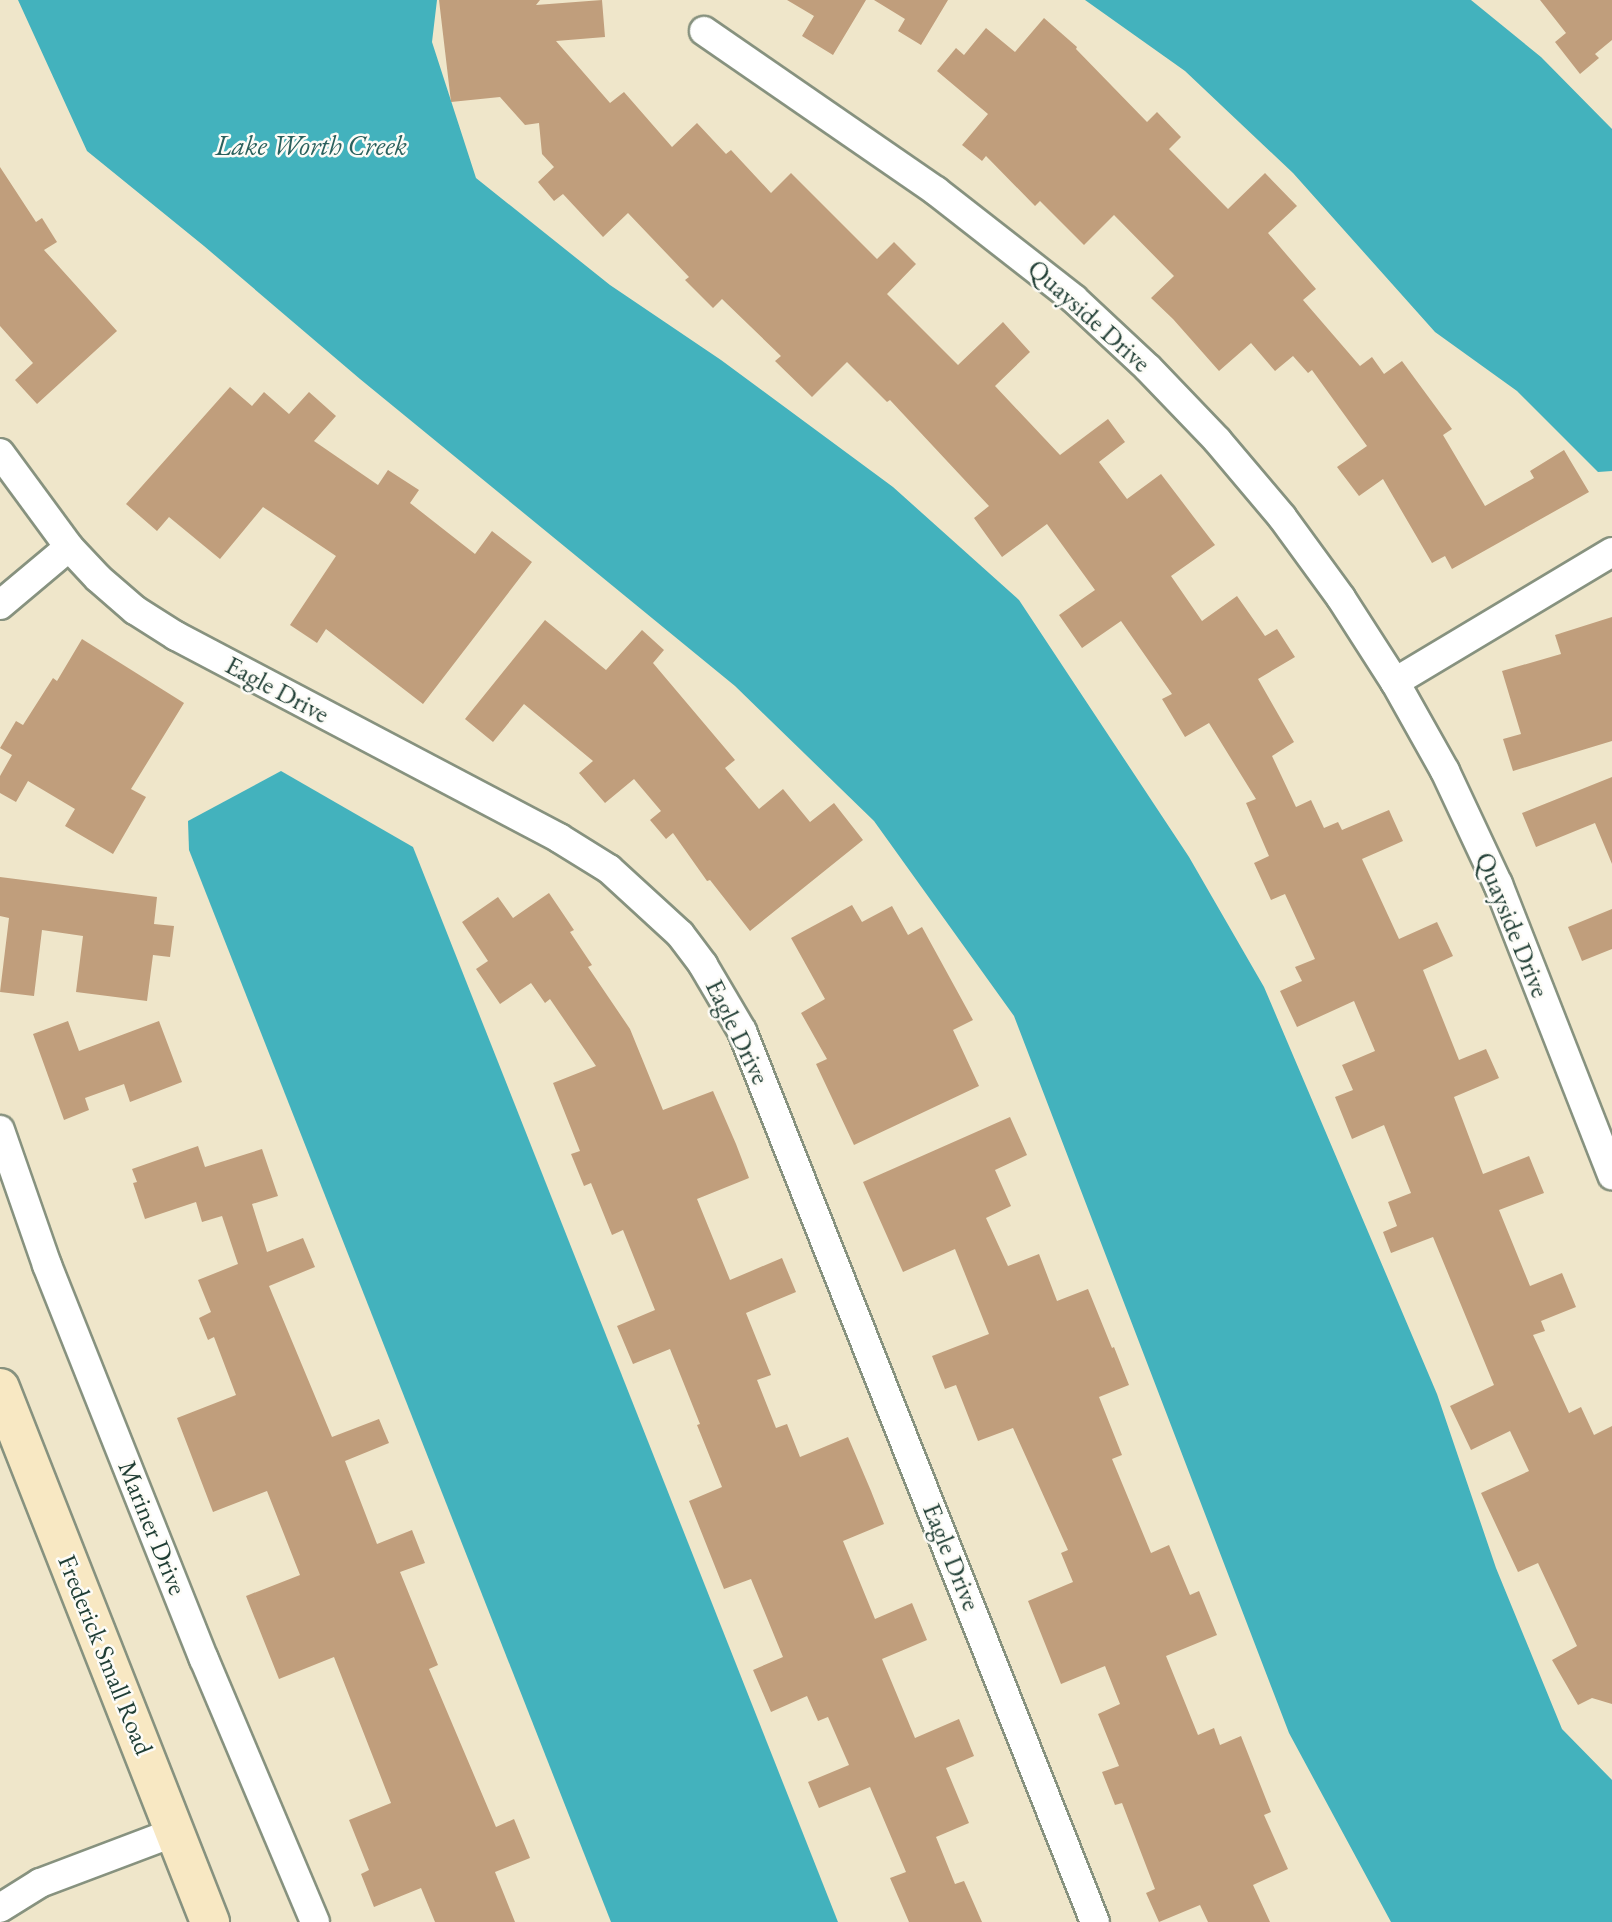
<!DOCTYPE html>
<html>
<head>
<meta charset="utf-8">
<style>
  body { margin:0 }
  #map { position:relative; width:1612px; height:1922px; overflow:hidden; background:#efe6ca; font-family:"EB Garamond",serif }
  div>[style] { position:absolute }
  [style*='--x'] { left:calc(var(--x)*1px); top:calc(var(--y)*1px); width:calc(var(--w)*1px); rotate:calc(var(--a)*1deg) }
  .water>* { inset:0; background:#43b2bd }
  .building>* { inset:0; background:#c09e7c }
  .roads { filter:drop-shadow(2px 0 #87927f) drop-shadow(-2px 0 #87927f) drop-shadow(0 2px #87927f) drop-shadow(0 -2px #87927f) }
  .street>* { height:28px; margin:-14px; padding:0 14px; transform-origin:14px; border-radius:14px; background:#fff }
  .secondary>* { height:38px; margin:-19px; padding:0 19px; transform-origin:19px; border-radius:19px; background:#f8e8c3 }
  span { translate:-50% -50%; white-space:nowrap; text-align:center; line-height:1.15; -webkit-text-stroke:5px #fdfcf7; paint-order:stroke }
  .street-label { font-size:26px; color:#1f3d34 }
  .water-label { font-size:28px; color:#2a605d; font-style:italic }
</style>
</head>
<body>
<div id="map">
  <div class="water">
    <i style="clip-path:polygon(18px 0,437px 0,432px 42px,476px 178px,610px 285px,721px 360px,893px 487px,1019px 600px,1189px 857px,1264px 987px,1437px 1394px,1496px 1568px,1562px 1729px,1612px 1780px,1612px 1922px,1391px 1922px,1289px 1733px,1014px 1016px,874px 821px,735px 686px,360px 379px,204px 246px,87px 151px)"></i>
    <i style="clip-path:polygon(1085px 0,1471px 0,1541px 57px,1612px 129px,1612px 471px,1598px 472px,1517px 391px,1435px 332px,1293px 173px,1185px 71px)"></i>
    <i style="clip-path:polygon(281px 771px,413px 847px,838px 1922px,611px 1922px,189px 850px,188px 821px)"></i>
  </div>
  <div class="building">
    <i style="clip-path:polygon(439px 0,540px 0,536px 5px,602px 0,605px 37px,556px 41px,610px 103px,624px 92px,672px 147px,697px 123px,726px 154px,731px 150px,771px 193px,791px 173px,877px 259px,894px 242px,916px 264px,887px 294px,958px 365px,1003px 322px,1030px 352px,995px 386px,1060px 455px,1108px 419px,1125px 442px,1099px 462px,1127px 499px,1161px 474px,1215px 545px,1171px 576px,1202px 621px,1237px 596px,1265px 636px,1277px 629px,1295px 657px,1258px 679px,1294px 742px,1272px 756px,1296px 807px,1311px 800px,1324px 828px,1338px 822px,1342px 830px,1389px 810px,1403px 841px,1362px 859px,1399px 939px,1437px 922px,1453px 956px,1423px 970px,1459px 1060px,1486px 1049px,1499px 1078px,1454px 1097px,1483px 1174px,1529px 1156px,1544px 1193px,1499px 1210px,1530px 1286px,1562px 1273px,1576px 1307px,1541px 1321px,1545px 1331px,1533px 1335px,1569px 1413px,1581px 1407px,1594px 1435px,1612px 1426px,1612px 1704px,1592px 1698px,1578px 1705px,1552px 1660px,1577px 1646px,1538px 1563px,1518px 1572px,1481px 1493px,1529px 1471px,1510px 1431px,1471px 1450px,1450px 1406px,1494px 1385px,1433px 1237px,1391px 1253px,1383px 1232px,1397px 1226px,1388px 1202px,1411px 1193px,1384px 1125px,1352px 1139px,1335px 1097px,1353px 1090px,1342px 1065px,1375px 1051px,1354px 1001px,1297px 1027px,1280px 991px,1302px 981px,1295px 967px,1315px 959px,1285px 894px,1271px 900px,1254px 863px,1269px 856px,1246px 803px,1256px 799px,1209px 723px,1185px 737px,1162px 699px,1172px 694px,1121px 621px,1082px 648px,1059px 615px,1095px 590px,1047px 524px,1002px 557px,974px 518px,989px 506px,890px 400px,887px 402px,847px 362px,812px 397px,775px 361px,781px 356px,722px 299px,713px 308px,685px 280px,689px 277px,628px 213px,603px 237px,563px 194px,554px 201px,538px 182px,554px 167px,542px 154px,539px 123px,525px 125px,500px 97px,451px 102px)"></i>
    <i style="clip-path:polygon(787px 0,866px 0,833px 55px,802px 36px,814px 16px)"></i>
    <i style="clip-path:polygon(874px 0,948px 0,921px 45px,898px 31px,905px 19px)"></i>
    <i style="clip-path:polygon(1540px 0,1612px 0,1612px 40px,1595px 54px,1599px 58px,1580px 74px,1555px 42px,1566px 33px)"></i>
    <i style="clip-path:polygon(1044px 18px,1077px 47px,1076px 49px,1147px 122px,1157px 112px,1181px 137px,1169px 149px,1228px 209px,1265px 173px,1297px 206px,1268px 233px,1316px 289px,1303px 300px,1360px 366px,1372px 357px,1384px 374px,1402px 361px,1452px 429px,1443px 435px,1485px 506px,1534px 478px,1530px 471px,1564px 450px,1589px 492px,1452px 569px,1445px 556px,1432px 563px,1383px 479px,1359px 496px,1337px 467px,1367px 446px,1312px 370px,1308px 373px,1293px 356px,1275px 371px,1251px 343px,1219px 371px,1173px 319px,1151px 298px,1174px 276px,1114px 215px,1084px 245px,1040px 201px,1035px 206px,986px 156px,982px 161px,962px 145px,988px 114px,937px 71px,956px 48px,964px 55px,986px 28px,1015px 52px)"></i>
    <i style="clip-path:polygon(0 167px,36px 222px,42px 218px,57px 242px,44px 250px,117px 331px,37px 404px,15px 380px,33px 363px,0 326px)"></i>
    <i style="clip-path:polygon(230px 387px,252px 406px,264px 392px,289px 414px,309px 392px,336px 416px,314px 441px,378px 485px,388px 470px,419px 490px,410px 503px,475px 554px,492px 531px,532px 562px,423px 704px,326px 629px,317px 643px,290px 625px,336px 556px,263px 507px,220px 559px,169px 517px,157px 531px,126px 504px)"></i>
    <i style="clip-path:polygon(1612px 617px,1612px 741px,1513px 771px,1503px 739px,1521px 734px,1502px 671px,1561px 654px,1555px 635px)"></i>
    <i style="clip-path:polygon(545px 620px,606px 670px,642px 630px,664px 650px,653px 663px,735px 760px,725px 768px,759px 809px,783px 789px,810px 822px,834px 803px,863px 840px,750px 931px,710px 880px,707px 881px,673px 833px,666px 839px,650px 820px,661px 811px,634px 779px,605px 803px,579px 773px,593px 761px,524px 704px,493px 742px,465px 719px)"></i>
    <i style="clip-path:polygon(82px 639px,184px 703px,131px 789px,146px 797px,113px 854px,65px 826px,75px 809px,28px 781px,16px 802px,0 793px,0 776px,12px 755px,0 748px,16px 721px,23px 725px,53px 678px,57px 681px)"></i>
    <i style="clip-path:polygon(1612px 777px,1612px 864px,1595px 823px,1536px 847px,1522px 813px)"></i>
    <i style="clip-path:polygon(0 877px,157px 897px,154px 924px,174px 926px,170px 957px,153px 955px,147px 1001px,76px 992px,83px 936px,42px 930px,34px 996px,0 992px,9px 918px,0 916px)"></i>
    <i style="clip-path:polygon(549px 893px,574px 930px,570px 932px,592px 965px,588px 967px,630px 1029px,663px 1110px,713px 1091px,736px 1144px,749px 1178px,697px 1199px,730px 1280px,782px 1258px,796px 1292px,746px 1313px,771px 1375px,757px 1380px,776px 1428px,787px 1424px,800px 1457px,848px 1437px,871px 1491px,884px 1524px,843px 1541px,875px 1619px,912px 1603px,927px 1640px,882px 1659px,915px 1738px,959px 1719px,974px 1756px,946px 1768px,969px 1823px,936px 1837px,955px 1884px,964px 1881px,982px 1922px,909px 1922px,890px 1878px,906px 1872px,870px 1787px,819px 1808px,808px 1782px,849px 1765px,828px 1717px,818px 1721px,807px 1696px,771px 1712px,753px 1670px,783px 1657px,751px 1579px,724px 1589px,689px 1501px,722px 1487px,697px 1425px,700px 1424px,670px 1349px,633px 1364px,617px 1326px,655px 1310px,623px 1230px,612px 1235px,591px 1183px,584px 1186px,571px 1154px,580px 1151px,553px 1083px,596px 1066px,550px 999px,545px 1003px,531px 983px,500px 1004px,476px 969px,488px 961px,462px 922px,498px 897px,513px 918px)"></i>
    <i style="clip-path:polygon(852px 905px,862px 922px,892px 906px,908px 935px,922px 927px,973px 1020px,953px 1030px,979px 1086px,854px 1145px,816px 1064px,827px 1059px,801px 1013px,825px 999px,791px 938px)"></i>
    <i style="clip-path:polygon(1612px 909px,1612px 949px,1582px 961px,1568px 927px)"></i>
    <i style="clip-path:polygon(68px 1021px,79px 1051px,159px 1021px,182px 1082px,130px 1102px,124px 1084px,85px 1098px,89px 1110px,64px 1120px,33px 1034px)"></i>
    <i style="clip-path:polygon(1010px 1117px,1027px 1155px,995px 1170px,1011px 1206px,986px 1218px,1008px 1266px,1039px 1254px,1057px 1301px,1088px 1289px,1112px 1348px,1114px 1347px,1129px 1385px,1099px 1397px,1122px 1455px,1112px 1459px,1151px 1553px,1169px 1545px,1190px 1595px,1199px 1591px,1217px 1635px,1166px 1656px,1198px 1735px,1214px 1728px,1220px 1745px,1241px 1736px,1271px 1812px,1264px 1815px,1288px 1869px,1253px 1885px,1270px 1922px,1208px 1922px,1200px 1905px,1159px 1922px,1146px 1893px,1155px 1889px,1122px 1803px,1115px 1805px,1102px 1772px,1119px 1766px,1098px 1714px,1120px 1704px,1105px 1666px,1061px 1684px,1028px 1601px,1073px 1582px,1061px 1553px,1068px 1550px,1013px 1428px,978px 1441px,956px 1385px,945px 1389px,932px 1356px,989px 1334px,955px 1249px,903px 1272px,863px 1182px)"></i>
    <i style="clip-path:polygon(198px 1146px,205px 1167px,262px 1149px,278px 1196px,252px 1204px,267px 1252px,303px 1238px,315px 1267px,269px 1286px,332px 1437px,379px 1419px,389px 1443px,345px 1461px,377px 1544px,412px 1530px,425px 1563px,400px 1572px,438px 1665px,429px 1669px,496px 1827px,514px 1819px,530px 1858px,495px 1872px,515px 1922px,435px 1922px,421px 1888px,374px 1907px,361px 1874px,369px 1870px,349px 1820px,391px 1803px,334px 1657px,279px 1679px,246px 1596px,300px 1575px,267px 1491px,213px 1512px,177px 1418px,236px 1395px,214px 1337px,208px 1340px,199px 1318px,211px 1312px,198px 1280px,238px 1264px,222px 1216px,202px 1222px,196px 1202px,145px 1219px,133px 1183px,137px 1182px,132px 1169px)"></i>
  </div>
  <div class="roads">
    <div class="street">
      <i style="--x:704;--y:31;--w:282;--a:34.6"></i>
      <i style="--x:936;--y:191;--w:175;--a:38"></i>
      <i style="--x:1074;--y:299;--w:101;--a:43"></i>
      <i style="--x:1148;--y:368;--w:100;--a:46.2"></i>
      <i style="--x:1217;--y:440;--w:101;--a:49.8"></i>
      <i style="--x:1282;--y:517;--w:100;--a:53.9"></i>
      <i style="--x:1341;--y:598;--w:100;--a:57.3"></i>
      <i style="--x:1395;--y:682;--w:102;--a:60.7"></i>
      <i style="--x:1445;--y:771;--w:125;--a:64.9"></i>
      <i style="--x:1498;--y:884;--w:313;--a:68.6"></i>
      <i style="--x:0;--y:453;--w:117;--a:53.7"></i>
      <i style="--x:69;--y:547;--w:42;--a:46.9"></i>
      <i style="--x:98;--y:578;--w:49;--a:40.9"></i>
      <i style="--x:135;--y:610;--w:49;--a:32.4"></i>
      <i style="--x:176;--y:636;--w:433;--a:27.8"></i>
      <i style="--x:559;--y:838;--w:59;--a:31.8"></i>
      <i style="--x:609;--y:869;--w:96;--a:42.5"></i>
      <i style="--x:680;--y:934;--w:39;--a:53"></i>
      <i style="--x:703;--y:965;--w:77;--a:59.4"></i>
      <i style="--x:742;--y:1031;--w:958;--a:68.39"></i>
      <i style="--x:0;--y:605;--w:90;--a:-40"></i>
      <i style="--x:1395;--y:682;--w:253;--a:-30.9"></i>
      <i style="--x:0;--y:1130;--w:143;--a:70.8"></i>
      <i style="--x:47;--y:1265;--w:424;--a:68.3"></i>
      <i style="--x:204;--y:1659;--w:285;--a:67.1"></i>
      <i style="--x:0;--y:1908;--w:47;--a:-32"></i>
      <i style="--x:40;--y:1883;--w:144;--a:-20.7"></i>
    </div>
    <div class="secondary">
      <i style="--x:0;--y:1388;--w:574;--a:68.53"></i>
    </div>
  </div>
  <div class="street-label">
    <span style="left:1089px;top:316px;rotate:42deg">Quayside Drive</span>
    <span style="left:277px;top:690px;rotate:28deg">Eagle Drive</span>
    <span style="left:1512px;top:925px;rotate:68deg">Quayside Drive</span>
    <span style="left:737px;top:1032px;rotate:64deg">Eagle Drive</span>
    <span style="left:152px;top:1528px;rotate:68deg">Mariner Drive</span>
    <span style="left:951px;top:1557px;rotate:68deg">Eagle Drive</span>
    <span style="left:105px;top:1655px;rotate:68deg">Frederick Small Road</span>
  </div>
  <div class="water-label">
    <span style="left:311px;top:145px">Lake Worth Creek</span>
  </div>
</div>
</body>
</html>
